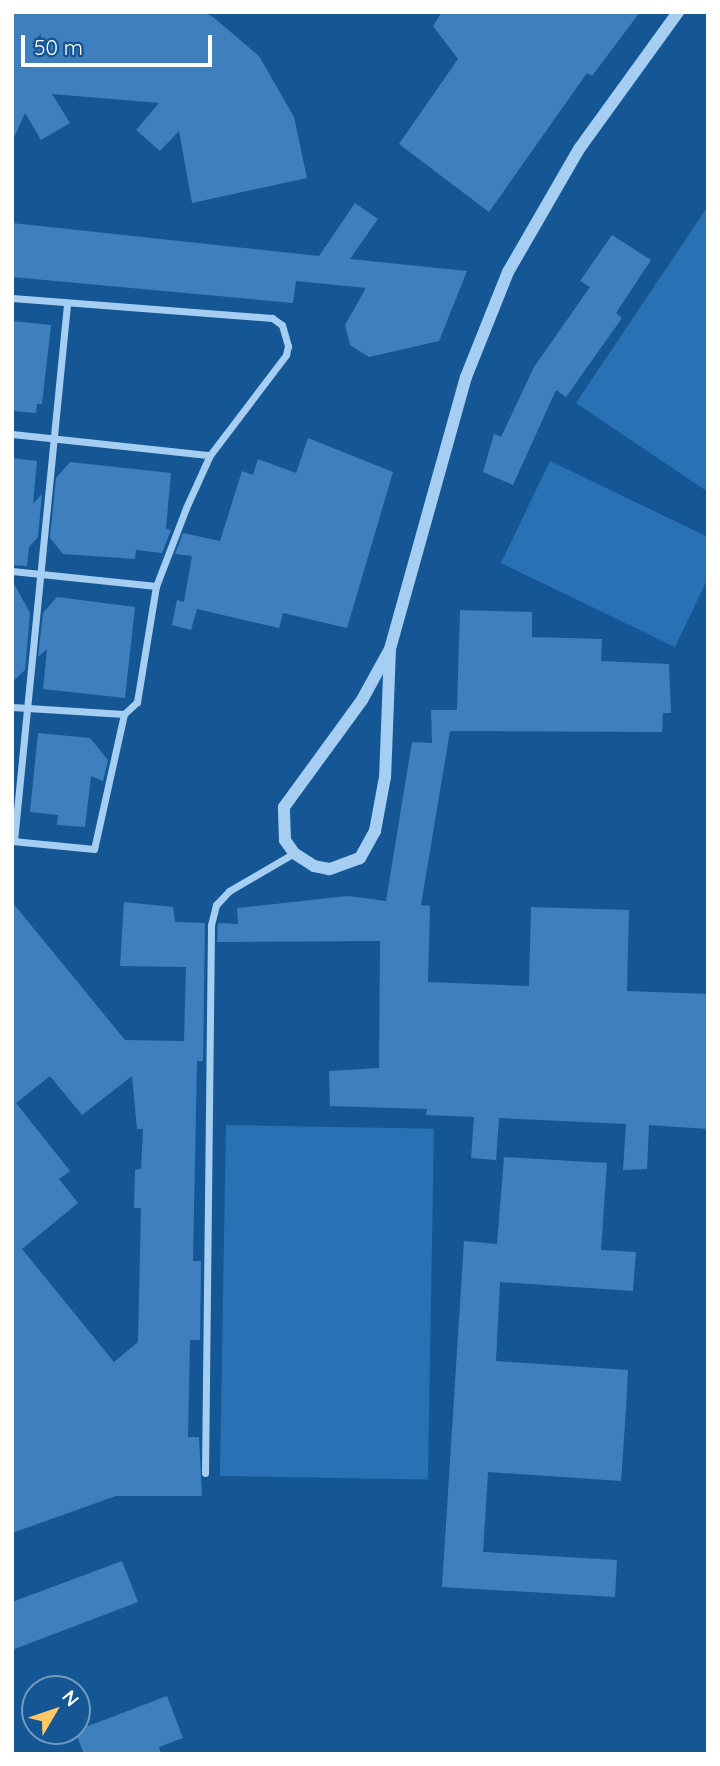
<!DOCTYPE html>
<html>
<head>
<meta charset="utf-8">
<style>
  body { margin:0 }
  #map { position:relative; width:720px; height:1766px; overflow:hidden; background:#155795; font-family:Quicksand,sans-serif }
  div>[style] { position:absolute }
  [style*='--x'] { left:calc(var(--x)*1px); top:calc(var(--y)*1px); width:calc(var(--w)*1px); rotate:calc(var(--a)*1deg) }
  .green>* { inset:0; background:#2871b4; transform-origin:0 0 }
  .building>* { inset:0; background:#3d80bd }
  .minor>* { height:7px; margin:-3.5px; padding:0 3.5px; transform-origin:3.5px; border-radius:3.5px; background:#a5cef2 }
  .tertiary>* { height:12px; margin:-6px; padding:0 6px; transform-origin:6px; border-radius:6px; background:#a5cef2 }
  span { translate:-50% -50%; white-space:nowrap; text-align:center; line-height:1.15; -webkit-text-stroke:7px #155795; paint-order:stroke }
  .frame { position:absolute; inset:0; border:14px solid #fff; pointer-events:none }
  .north { position:absolute; left:21px; top:1675px; width:70px; height:70px; box-sizing:border-box; background:#155795; border:2px solid #739abf; border-radius:50%; rotate:51deg; font-size:19px; font-weight:700; line-height:28px; text-align:center; color:#fff }
  .north::after { content:''; display:block; margin:auto; width:24px; height:32px; background:#ffc766; clip-path:polygon(50% 0,100% 100%,50% 72%,0 100%) }
  .scale { position:absolute; left:21px; top:35px; width:191px; height:32px; box-sizing:border-box; border:4px solid #fff; border-top:0; padding-left:9px; font-size:21px; line-height:24px; white-space:nowrap; color:#fff; -webkit-text-stroke:5px #155795; paint-order:stroke }
</style>
</head>
<body>
<div id="map">
  <div class="green">
    <i style="clip-path:polygon(708px 206px,708px 492px,576px 403px)"></i>
    <i style="clip-path:polygon(550px 461px,708px 537px,708px 578px,675px 647px,501px 563px)"></i>
    <i style="left:226px;top:1125px;width:208px;height:351px;rotate:1deg"></i>
  </div>
  <div class="building">
    <i style="clip-path:polygon(12px 12px,203px 12px,213px 17px,259px 56px,294px 117px,307px 178px,192px 203px,179px 131px,160px 151px,136px 130px,159px 103px,52px 94px,70px 123px,41px 140px,25px 113px,12px 142px)"></i>
    <i style="clip-path:polygon(442px 12px,640px 12px,592px 76px,587px 73px,489px 212px,399px 144px,458px 59px,433px 26px)"></i>
    <i style="clip-path:polygon(355px 203px,378px 219px,350px 259px,467px 271px,439px 341px,369px 357px,350px 345px,345px 325px,366px 288px,296px 281px,293px 303px,12px 277px,12px 223px,319px 256px)"></i>
    <i style="clip-path:polygon(612px 235px,651px 260px,616px 313px,622px 318px,566px 397px,556px 390px,513px 485px,483px 472px,494px 434px,501px 437px,534px 367px,590px 287px,580px 281px)"></i>
    <i style="clip-path:polygon(12px 321px,51px 325px,42px 404px,37px 404px,36px 413px,12px 411px)"></i>
    <i style="clip-path:polygon(308px 438px,393px 472px,347px 628px,283px 613px,279px 628px,197px 609px,191px 630px,172px 625px,177px 600px,184px 602px,192px 556px,175px 554px,183px 533px,220px 541px,242px 471px,253px 475px,258px 459px,296px 473px)"></i>
    <i style="clip-path:polygon(12px 458px,37px 461px,33px 504px,42px 494px,38px 537px,29px 547px,27px 566px,12px 565px)"></i>
    <i style="clip-path:polygon(70px 462px,171px 473px,166px 529px,171px 530px,162px 553px,136px 550px,135px 559px,63px 554px,50px 538px,56px 478px)"></i>
    <i style="clip-path:polygon(12px 580px,30px 613px,25px 670px,12px 682px)"></i>
    <i style="clip-path:polygon(57px 597px,135px 607px,125px 698px,43px 689px,47px 649px,38px 657px,43px 613px)"></i>
    <i style="clip-path:polygon(460px 610px,532px 612px,532px 637px,602px 639px,601px 661px,669px 664px,671px 713px,663px 713px,662px 732px,450px 731px,421px 905px,430px 906px,428px 982px,529px 986px,531px 907px,629px 910px,627px 991px,708px 994px,708px 1129px,649px 1125px,647px 1169px,623px 1170px,626px 1124px,499px 1118px,496px 1160px,471px 1158px,474px 1117px,426px 1115px,427px 1109px,330px 1106px,329px 1071px,379px 1068px,380px 941px,217px 942px,218px 923px,238px 924px,237px 908px,348px 896px,386px 901px,412px 742px,432px 743px,431px 710px,457px 710px)"></i>
    <i style="clip-path:polygon(38px 733px,90px 738px,108px 760px,103px 781px,91px 776px,85px 827px,57px 825px,58px 815px,30px 812px)"></i>
    <i style="clip-path:polygon(evenodd,12px 902px,125px 1040px,184px 1041px,186px 967px,120px 966px,124px 902px,173px 907px,175px 922px,205px 923px,203px 1061px,197px 1061px,193px 1261px,201px 1261px,200px 1340px,190px 1340px,188px 1437px,199px 1437px,202px 1496px,116px 1496px,12px 1533px,12px 902px,50px 1076px,82px 1115px,132px 1076px,137px 1129px,143px 1129px,141px 1169px,135px 1170px,134px 1208px,141px 1208px,138px 1342px,114px 1362px,22px 1249px,78px 1203px,59px 1179px,70px 1171px,16px 1103px,50px 1076px)"></i>
    <i style="clip-path:polygon(504px 1157px,607px 1163px,601px 1250px,636px 1252px,633px 1291px,500px 1282px,496px 1361px,628px 1370px,626px 1409px,621px 1481px,488px 1472px,483px 1552px,617px 1560px,615px 1597px,442px 1587px,464px 1241px,497px 1244px)"></i>
    <i style="clip-path:polygon(122px 1561px,138px 1602px,12px 1650px,12px 1602px)"></i>
    <i style="clip-path:polygon(167px 1696px,183px 1738px,159px 1747px,161px 1754px,84px 1754px,75px 1731px)"></i>
  </div>
  <div class="minor">
    <i style="--x:12;--y:298;--w:261;--a:4.4"></i>
    <i style="--x:272;--y:318;--w:12;--a:35"></i>
    <i style="--x:282;--y:325;--w:22;--a:74"></i>
    <i style="--x:288;--y:346;--w:9;--a:103"></i>
    <i style="--x:286;--y:355;--w:126;--a:127.2"></i>
    <i style="--x:210;--y:455;--w:58;--a:114.4"></i>
    <i style="--x:186;--y:508;--w:84;--a:111"></i>
    <i style="--x:156;--y:586;--w:118;--a:99.3"></i>
    <i style="--x:137;--y:702;--w:18;--a:137"></i>
    <i style="--x:124;--y:714;--w:138;--a:102.5"></i>
    <i style="--x:94;--y:849;--w:82;--a:-174.4"></i>
    <i style="--x:12;--y:434;--w:199;--a:6.1"></i>
    <i style="--x:12;--y:571;--w:145;--a:5.9"></i>
    <i style="--x:12;--y:707;--w:112;--a:3.6"></i>
    <i style="--x:14;--y:841;--w:540;--a:-84.36"></i>
    <i style="--x:205;--y:1473;--w:548;--a:-89.37"></i>
    <i style="--x:211;--y:925;--w:21;--a:-76"></i>
    <i style="--x:216;--y:905;--w:19;--a:-47"></i>
    <i style="--x:229;--y:891;--w:75;--a:-30.3"></i>
  </div>
  <div class="tertiary">
    <i style="--x:390;--y:649;--w:128;--a:92.2"></i>
    <i style="--x:385;--y:777;--w:55;--a:100.5"></i>
    <i style="--x:375;--y:831;--w:31;--a:119"></i>
    <i style="--x:360;--y:858;--w:33;--a:160"></i>
    <i style="--x:329;--y:869;--w:15;--a:-169"></i>
    <i style="--x:314;--y:866;--w:24;--a:-147"></i>
    <i style="--x:294;--y:853;--w:16;--a:-125"></i>
    <i style="--x:285;--y:840;--w:33;--a:-92"></i>
    <i style="--x:284;--y:807;--w:132;--a:-53.9"></i>
    <i style="--x:362;--y:700;--w:58;--a:-61.2"></i>
    <i style="--x:390;--y:649;--w:282;--a:-74.4"></i>
    <i style="--x:466;--y:377;--w:113;--a:-68.2"></i>
    <i style="--x:508;--y:272;--w:142;--a:-60"></i>
    <i style="--x:579;--y:149;--w:169;--a:-54.1"></i>
  </div>
  <div class="frame"></div>
  <div class="north">N</div>
  <div class="scale">50 m</div>
</div>
</body>
</html>
